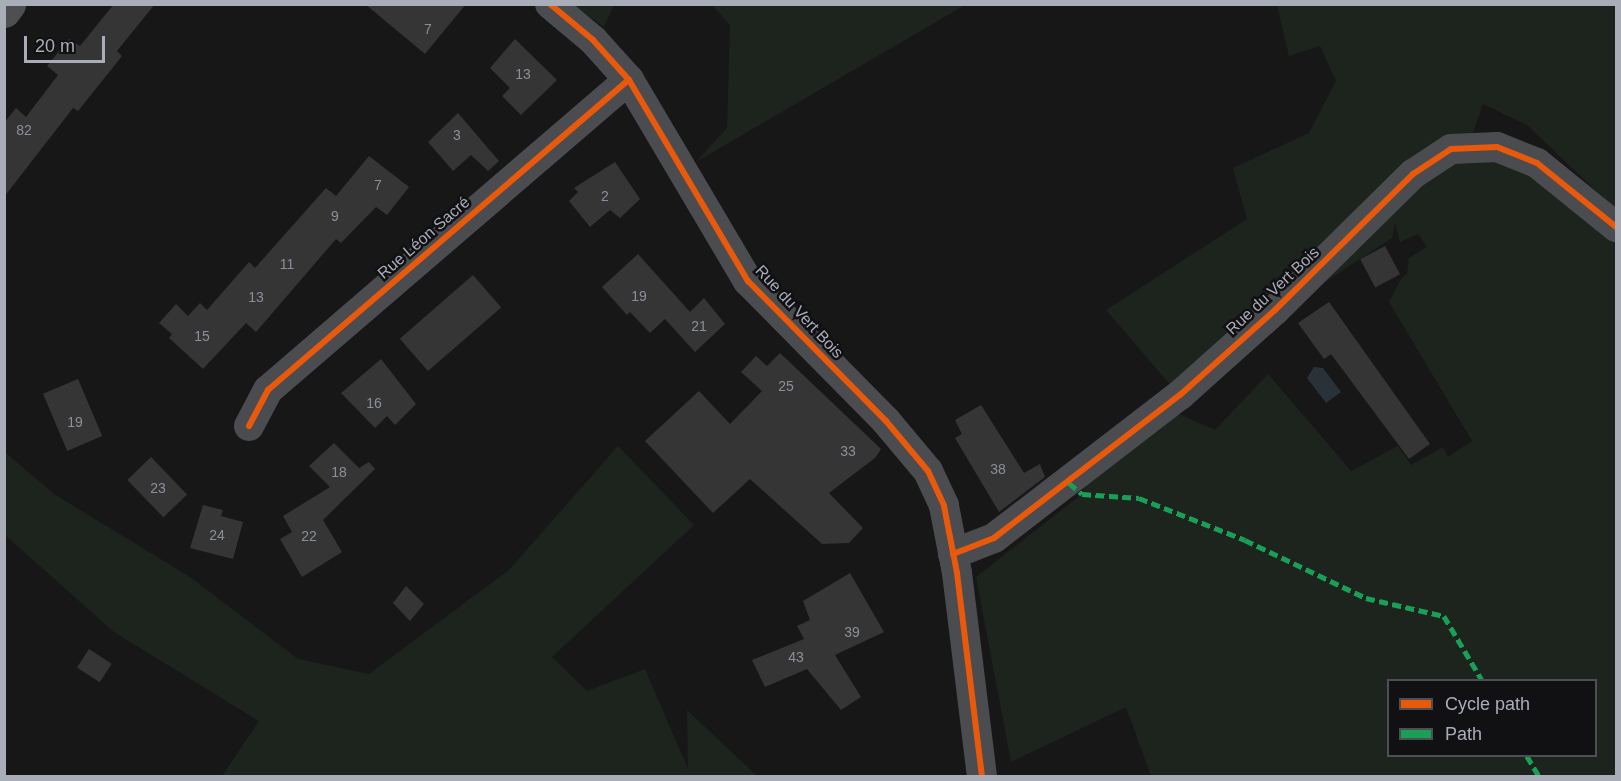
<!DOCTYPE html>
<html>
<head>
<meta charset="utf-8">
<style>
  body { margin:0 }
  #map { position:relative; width:1621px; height:781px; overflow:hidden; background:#171717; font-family:Helvetica,sans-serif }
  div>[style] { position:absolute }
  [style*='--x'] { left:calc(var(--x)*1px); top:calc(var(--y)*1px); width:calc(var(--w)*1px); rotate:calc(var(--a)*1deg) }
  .green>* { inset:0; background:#1d241e }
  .water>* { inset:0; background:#2a3239 }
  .building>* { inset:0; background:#353536; transform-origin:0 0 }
  .street>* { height:30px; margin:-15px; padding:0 15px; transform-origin:15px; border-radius:15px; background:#4b4c50 }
  .primary>* { height:33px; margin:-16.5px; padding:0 16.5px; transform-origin:16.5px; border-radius:16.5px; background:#4d4f52 }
  .quiet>* { height:4.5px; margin-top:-2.25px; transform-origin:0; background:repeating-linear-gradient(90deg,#1a9f57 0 9px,transparent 0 13.5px) }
  .cycleway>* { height:6px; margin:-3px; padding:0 3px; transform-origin:3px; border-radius:3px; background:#e8590c }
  span { translate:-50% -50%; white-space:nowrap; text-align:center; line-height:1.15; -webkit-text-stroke:5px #111113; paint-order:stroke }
  .number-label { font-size:14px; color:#8b8f98 }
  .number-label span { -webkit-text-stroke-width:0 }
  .street-label { font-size:16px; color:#a8adb8 }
  .frame { position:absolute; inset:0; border:6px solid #a8adb8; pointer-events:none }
  .legend { position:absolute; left:1387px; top:679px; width:210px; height:78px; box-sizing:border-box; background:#111113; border:2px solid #4d4f55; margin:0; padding:8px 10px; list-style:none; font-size:18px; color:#a8adb8 }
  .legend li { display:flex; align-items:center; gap:12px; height:30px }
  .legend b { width:30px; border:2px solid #4d4f55 }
  .scale { position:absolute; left:24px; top:36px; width:81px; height:27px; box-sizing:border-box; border:3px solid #a8adb8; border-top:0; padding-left:8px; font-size:18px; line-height:21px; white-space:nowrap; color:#a8adb8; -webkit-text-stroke:4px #111113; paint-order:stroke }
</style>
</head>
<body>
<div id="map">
  <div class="green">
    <i style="clip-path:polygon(573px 5px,614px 5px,604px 27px)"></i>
    <i style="clip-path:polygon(712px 5px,965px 5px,696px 162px,727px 128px,730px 25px)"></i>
    <i style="clip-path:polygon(evenodd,1277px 5px,1616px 5px,1616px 210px,1527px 125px,1483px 104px,1472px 135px,1616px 233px,1616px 776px,1151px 776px,1126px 707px,1011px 762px,976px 577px,1082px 494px,1087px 479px,1167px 409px,1215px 430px,1268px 374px,1351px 471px,1398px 446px,1411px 465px,1443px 447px,1448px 457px,1472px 441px,1389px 302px,1401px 279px,1407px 274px,1409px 258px,1427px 247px,1418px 234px,1400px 242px,1395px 223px,1392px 238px,1325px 282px,1329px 264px,1173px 388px,1106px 310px,1247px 219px,1233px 168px,1309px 133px,1336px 81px,1320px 46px,1289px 56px,1277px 5px,1388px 680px,1596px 680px,1596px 756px,1388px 756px,1388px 680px)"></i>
    <i style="clip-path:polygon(618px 446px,694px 525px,552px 657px,587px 691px,645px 669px,688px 769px,687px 710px,757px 776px,222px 776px,259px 721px,114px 632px,5px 535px,5px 452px,54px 494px,190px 577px,298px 659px,369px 674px,509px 570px)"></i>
  </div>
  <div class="water">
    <i style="clip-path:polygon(1314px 367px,1323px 368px,1341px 392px,1326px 403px,1307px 378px)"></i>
  </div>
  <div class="building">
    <i style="clip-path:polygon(114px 4px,155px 4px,117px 51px,122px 56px,78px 111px,73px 108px,4px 197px,4px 123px,16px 108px,26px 117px,58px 75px,47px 66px,69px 39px,80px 46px)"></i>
    <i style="clip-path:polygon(365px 4px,466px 4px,425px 54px)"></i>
    <i style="clip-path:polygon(515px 39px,557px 80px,521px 115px,502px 96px,510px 88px,490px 68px)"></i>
    <i style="clip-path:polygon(458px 113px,499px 161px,488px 171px,471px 155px,453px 171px,428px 142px)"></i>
    <i style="clip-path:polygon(369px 156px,409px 187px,387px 215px,376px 207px,341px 243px,336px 239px,256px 332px,246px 323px,203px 369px,169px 338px,172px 334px,159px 323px,176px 304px,188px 316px,200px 303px,207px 310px,249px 262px,255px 268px,326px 188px,336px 196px)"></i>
    <i style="clip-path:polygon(615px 162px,640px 199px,620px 218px,610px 210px,590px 227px,569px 201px,578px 192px,574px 188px)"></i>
    <i style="left:1385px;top:246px;width:32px;height:28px;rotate:62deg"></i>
    <i style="clip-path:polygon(638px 254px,690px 312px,704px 298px,725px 324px,695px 352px,665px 319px,650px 333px,630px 312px,627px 315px,602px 287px)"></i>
    <i style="left:473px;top:275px;width:43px;height:97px;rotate:49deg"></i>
    <i style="clip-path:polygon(1329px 302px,1430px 444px,1409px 459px,1331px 354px,1324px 359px,1298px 323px)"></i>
    <i style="clip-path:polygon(780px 353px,881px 449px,875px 458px,829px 493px,863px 528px,849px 543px,822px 544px,750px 479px,713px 513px,645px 441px,699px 391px,730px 424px,762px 391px,741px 372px,756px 356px,767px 366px)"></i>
    <i style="clip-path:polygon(381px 359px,416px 404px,395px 425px,387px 416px,375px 428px,341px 393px)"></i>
    <i style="left:78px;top:379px;width:62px;height:38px;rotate:67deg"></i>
    <i style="clip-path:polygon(981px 405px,1024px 473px,1040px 464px,1045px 477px,999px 512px,955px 438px,962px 434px,955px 420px)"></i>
    <i style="clip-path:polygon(334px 443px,359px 468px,369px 462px,375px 469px,323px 520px,342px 552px,302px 577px,280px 539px,292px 532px,283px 516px,330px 487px,309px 466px)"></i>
    <i style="left:151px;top:457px;width:52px;height:33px;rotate:46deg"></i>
    <i style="clip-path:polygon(203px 505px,223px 510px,221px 516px,243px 522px,233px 559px,190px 548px)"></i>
    <i style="clip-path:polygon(850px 573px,884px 632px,835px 655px,861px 697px,841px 710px,807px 669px,765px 687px,752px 660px,804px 639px,797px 626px,810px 620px,803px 601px)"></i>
    <i style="clip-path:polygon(406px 586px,424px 604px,410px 621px,393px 603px)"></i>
    <i style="left:89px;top:649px;width:27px;height:22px;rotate:33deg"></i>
  </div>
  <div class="street">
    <i style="--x:550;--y:4;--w:56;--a:39.9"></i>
    <i style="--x:593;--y:40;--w:54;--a:48"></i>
    <i style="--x:629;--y:80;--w:234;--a:59.4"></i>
    <i style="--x:748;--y:281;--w:197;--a:45.4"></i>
    <i style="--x:886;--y:421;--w:65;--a:50"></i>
    <i style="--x:928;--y:471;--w:38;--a:65"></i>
    <i style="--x:944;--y:506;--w:68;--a:79"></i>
    <i style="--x:957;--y:573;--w:205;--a:83"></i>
    <i style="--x:249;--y:426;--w:41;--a:-62.2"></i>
    <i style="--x:268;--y:390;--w:476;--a:-40.7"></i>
    <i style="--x:953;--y:554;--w:44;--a:-21.3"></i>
    <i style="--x:994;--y:538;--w:235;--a:-37.6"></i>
    <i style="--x:1180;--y:395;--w:127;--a:-41.8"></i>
    <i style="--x:1275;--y:310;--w:194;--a:-44.6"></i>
    <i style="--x:1413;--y:174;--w:45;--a:-33.3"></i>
    <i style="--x:1451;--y:149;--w:46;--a:-2.5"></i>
    <i style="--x:1497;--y:147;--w:43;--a:21.8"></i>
    <i style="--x:1537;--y:163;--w:102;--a:39"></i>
  </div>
  <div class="primary">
    <i style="--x:4;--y:11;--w:9;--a:-54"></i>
  </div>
  <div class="quiet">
    <i style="--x:1069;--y:483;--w:17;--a:40"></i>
    <i style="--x:1082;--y:494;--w:57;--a:4"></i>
    <i style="--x:1139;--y:498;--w:114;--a:21.6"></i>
    <i style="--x:1245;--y:540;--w:134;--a:25.6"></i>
    <i style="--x:1366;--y:598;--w:80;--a:13"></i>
    <i style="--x:1444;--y:616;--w:74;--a:59.3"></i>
    <i style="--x:1527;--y:756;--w:23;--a:59"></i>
  </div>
  <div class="cycleway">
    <i style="--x:550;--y:4;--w:56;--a:39.9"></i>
    <i style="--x:593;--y:40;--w:54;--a:48"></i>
    <i style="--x:629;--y:80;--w:234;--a:59.4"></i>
    <i style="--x:748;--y:281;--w:197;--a:45.4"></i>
    <i style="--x:886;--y:421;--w:65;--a:50"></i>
    <i style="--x:928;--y:471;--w:38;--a:65"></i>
    <i style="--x:944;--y:506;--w:68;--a:79"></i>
    <i style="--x:957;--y:573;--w:205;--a:83"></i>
    <i style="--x:249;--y:426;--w:41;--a:-62.2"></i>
    <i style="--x:268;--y:390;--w:476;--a:-40.7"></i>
    <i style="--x:953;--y:554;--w:44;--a:-21.3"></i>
    <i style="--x:994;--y:538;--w:235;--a:-37.6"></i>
    <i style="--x:1180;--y:395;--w:127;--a:-41.8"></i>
    <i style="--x:1275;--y:310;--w:194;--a:-44.6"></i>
    <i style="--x:1413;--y:174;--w:45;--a:-33.3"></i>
    <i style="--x:1451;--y:149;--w:46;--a:-2.5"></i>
    <i style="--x:1497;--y:147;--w:43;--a:21.8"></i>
    <i style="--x:1537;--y:163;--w:102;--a:39"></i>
  </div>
  <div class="number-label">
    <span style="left:428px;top:29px">7</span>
    <span style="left:523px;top:74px">13</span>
    <span style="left:24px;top:130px">82</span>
    <span style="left:457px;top:135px">3</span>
    <span style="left:378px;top:185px">7</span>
    <span style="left:605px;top:196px">2</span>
    <span style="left:335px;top:216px">9</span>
    <span style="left:287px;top:264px">11</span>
    <span style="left:639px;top:296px">19</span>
    <span style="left:256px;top:297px">13</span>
    <span style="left:699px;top:326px">21</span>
    <span style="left:202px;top:336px">15</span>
    <span style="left:786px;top:386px">25</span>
    <span style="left:374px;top:403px">16</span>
    <span style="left:75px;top:422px">19</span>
    <span style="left:848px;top:451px">33</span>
    <span style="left:998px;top:469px">38</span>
    <span style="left:339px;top:472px">18</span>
    <span style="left:158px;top:488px">23</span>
    <span style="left:217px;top:535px">24</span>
    <span style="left:309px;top:536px">22</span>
    <span style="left:852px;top:632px">39</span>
    <span style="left:796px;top:657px">43</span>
  </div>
  <div class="street-label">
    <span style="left:424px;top:238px;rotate:-41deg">Rue Léon Sacré</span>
    <span style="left:1273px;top:291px;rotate:-43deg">Rue du Vert Bois</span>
    <span style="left:799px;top:312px;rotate:47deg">Rue du Vert Bois</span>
  </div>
  <div class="frame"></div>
  <ul class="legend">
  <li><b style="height:8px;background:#e8590c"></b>Cycle path</li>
  <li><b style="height:8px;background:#1a9f57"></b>Path</li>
  </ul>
  <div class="scale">20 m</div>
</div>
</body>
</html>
